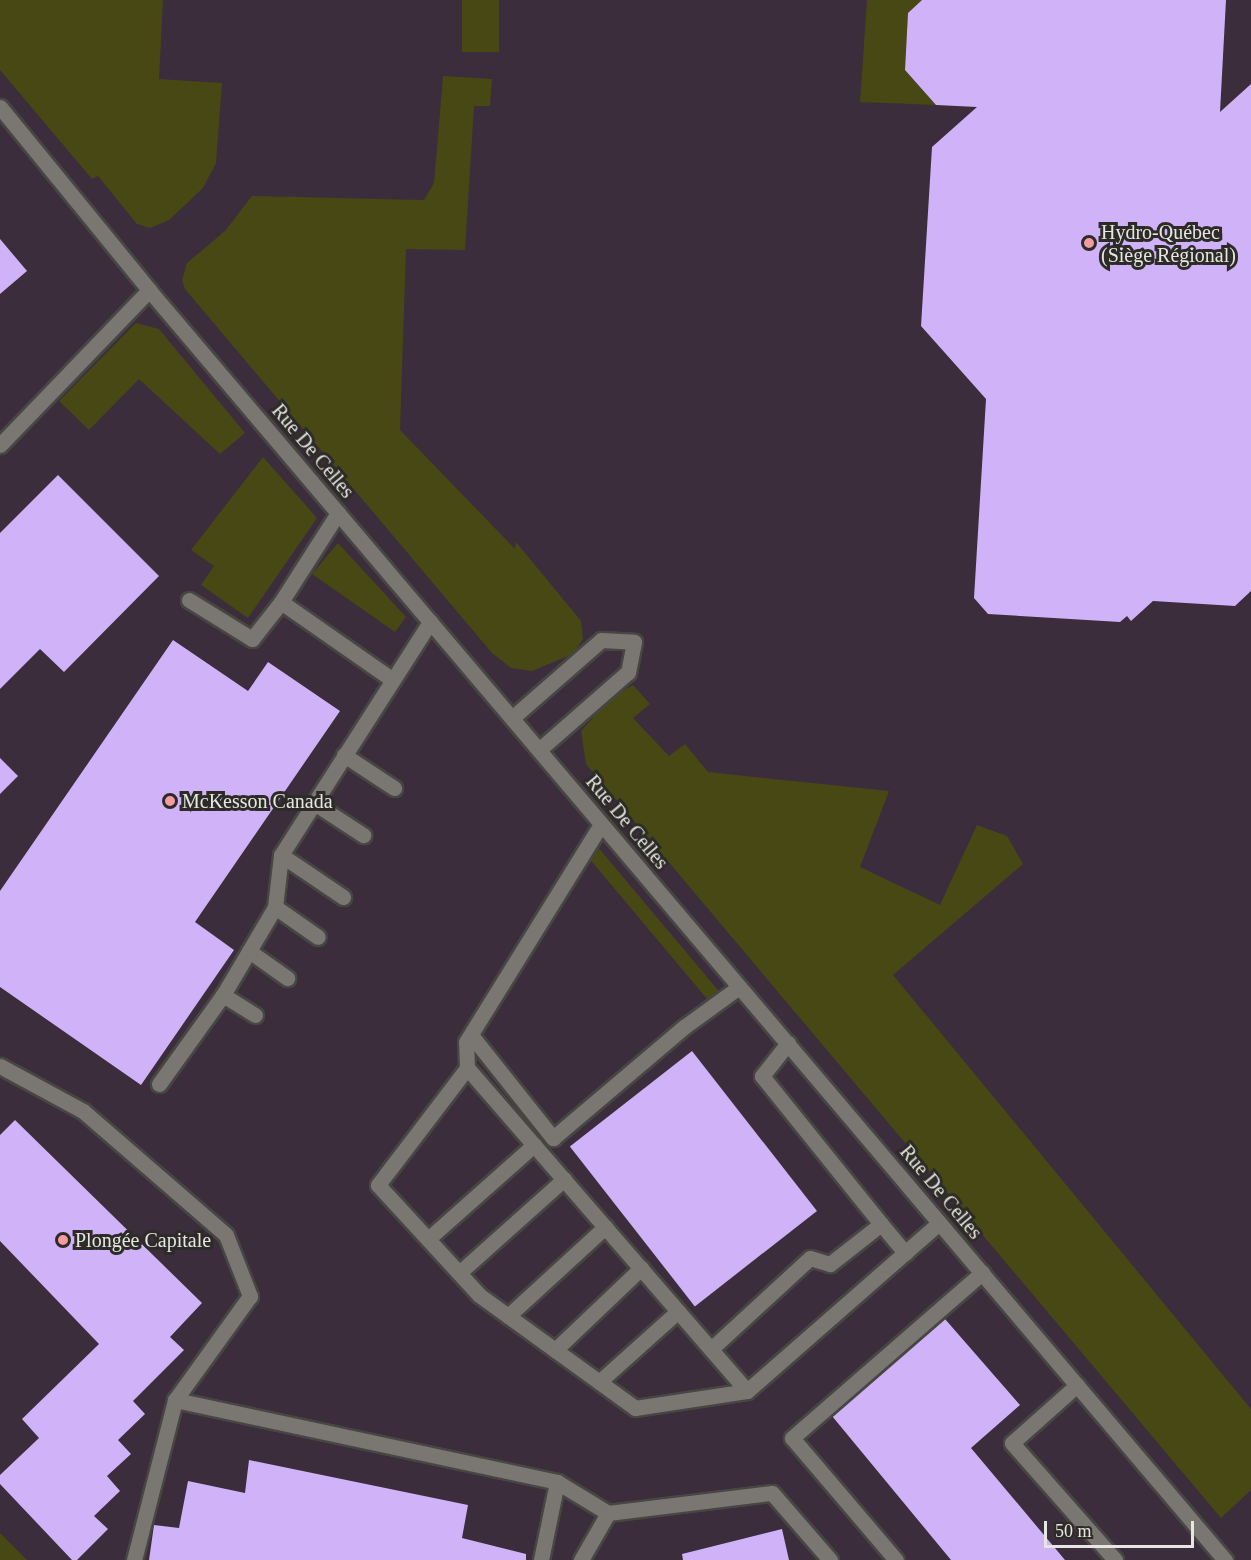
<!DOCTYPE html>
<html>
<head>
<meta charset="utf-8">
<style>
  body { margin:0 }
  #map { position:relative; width:1251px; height:1560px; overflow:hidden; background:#2d2b27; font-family:"Times New Roman",serif }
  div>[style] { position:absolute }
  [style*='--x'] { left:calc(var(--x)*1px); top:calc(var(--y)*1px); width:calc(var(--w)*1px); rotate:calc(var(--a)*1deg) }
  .industrial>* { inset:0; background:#3b2d3b; transform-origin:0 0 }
  .green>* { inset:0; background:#474814; transform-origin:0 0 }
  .building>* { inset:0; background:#cfb2f7; transform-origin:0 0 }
  .roads { filter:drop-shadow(2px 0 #474643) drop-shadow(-2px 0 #474643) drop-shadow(0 2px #474643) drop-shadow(0 -2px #474643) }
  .minor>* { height:15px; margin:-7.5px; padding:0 7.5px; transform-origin:7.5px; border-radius:7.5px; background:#7a7773 }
  .dots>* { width:16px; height:16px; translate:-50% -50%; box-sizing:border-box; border:3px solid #2d2b27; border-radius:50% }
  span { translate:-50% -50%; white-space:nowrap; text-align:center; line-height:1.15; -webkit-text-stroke:6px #2d2b27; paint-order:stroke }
  .poi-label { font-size:20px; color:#e7e6e3 }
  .left { translate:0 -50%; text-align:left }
  .street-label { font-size:20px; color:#e7e6e3 }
  .scale { position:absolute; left:1044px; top:1521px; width:150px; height:27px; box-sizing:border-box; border:3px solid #e7e6e3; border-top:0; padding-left:8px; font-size:18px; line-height:21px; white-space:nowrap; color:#e7e6e3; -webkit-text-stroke:4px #2d2b27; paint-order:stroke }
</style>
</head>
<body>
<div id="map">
  <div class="industrial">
    <i style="left:0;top:0;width:1251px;height:1560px"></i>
  </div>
  <div class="green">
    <i style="clip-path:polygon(0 0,163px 0,159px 79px,222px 83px,216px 163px,203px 188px,169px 220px,150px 228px,137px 224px,98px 176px,92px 179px,0 70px)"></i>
    <i style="left:462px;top:0;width:37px;height:52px"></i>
    <i style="clip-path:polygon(867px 0,922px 0,908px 13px,905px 70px,936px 105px,860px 102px)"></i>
    <i style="clip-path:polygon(443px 76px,492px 79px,490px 106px,474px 106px,465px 250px,406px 249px,400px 430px,515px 549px,516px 542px,581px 621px,583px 639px,573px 654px,532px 671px,511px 668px,492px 653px,185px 289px,182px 280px,187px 263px,225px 231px,252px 196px,424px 200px,434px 183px)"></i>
    <i style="clip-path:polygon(136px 323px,159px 329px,245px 433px,220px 454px,139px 379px,89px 430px,59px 401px)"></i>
    <i style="clip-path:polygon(263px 457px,317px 518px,248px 618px,201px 585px,214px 566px,191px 550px)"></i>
    <i style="clip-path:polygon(338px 543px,406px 617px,395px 632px,312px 574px)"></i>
    <i style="clip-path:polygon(633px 685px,650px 704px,633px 718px,669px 756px,685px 744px,708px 772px,889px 791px,860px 867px,940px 905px,977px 825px,1007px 836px,1023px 864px,893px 975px,1251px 1409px,1251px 1490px,1221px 1518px,586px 764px,581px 731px,611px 698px)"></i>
    <i style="left:597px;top:846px;width:189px;height:14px;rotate:50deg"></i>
    <i style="clip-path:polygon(0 1533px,27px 1560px,0 1560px)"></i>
  </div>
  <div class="building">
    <i style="clip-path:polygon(922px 0,1226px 0,1220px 112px,1251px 84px,1251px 591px,1235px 606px,1153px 601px,1131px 621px,1127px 616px,1120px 622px,988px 614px,974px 598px,986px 399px,921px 326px,932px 147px,977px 107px,936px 105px,905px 70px,908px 13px)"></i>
    <i style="clip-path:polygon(0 239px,27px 271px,0 294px)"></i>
    <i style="clip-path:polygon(58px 475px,159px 576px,64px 672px,40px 649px,0 689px,0 533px)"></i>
    <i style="clip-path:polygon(173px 640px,248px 691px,268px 662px,340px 711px,195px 922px,234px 950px,141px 1085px,0 987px,0 891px)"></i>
    <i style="clip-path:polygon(0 758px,18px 776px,0 794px)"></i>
    <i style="left:692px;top:1051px;width:203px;height:155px;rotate:52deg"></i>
    <i style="clip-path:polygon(15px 1120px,202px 1303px,170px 1337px,184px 1350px,133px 1401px,145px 1414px,118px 1440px,131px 1454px,107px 1476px,120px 1491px,94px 1516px,108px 1529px,77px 1560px,72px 1560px,0 1484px,0 1475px,39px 1438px,22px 1419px,99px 1344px,0 1241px,0 1135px)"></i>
    <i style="clip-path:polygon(945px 1319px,1020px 1405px,971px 1448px,1065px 1560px,951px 1560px,832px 1416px)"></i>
    <i style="clip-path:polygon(249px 1460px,468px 1505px,462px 1538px,526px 1554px,526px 1560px,149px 1560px,154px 1525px,179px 1528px,188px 1481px,245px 1493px)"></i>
    <i style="clip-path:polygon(782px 1529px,789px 1560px,683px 1560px,682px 1554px)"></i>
  </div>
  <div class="roads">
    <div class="minor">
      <i style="--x:0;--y:107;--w:236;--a:50.8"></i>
      <i style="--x:149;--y:290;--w:1665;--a:49.73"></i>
      <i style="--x:0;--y:445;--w:215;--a:-46.1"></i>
      <i style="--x:189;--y:600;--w:74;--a:31.8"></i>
      <i style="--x:252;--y:639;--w:47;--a:-51.9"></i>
      <i style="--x:281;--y:602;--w:136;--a:34.9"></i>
      <i style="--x:281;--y:602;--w:106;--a:-57.4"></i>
      <i style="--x:512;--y:718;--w:118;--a:-41.2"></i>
      <i style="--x:601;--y:640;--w:33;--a:3"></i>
      <i style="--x:634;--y:642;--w:31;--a:101"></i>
      <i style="--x:628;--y:672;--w:118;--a:138.8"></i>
      <i style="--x:344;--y:755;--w:60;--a:33.4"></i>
      <i style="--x:314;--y:803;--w:59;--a:33.1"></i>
      <i style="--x:281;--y:855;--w:75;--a:34.1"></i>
      <i style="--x:275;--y:907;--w:52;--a:34.9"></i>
      <i style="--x:249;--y:951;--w:47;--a:35.4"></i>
      <i style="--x:255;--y:1015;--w:38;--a:-148"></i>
      <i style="--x:223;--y:995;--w:102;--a:-59.4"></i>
      <i style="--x:275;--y:907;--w:52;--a:-83.4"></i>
      <i style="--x:281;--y:855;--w:277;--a:-57.4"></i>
      <i style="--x:471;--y:1035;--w:132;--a:51.5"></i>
      <i style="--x:553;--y:1138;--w:172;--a:-40.3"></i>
      <i style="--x:684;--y:1027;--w:68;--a:-36"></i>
      <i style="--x:788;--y:1043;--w:42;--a:128.2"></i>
      <i style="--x:762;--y:1076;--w:190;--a:51.2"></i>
      <i style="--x:0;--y:1066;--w:94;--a:28.5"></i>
      <i style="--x:83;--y:1111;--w:189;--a:40.9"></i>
      <i style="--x:226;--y:1235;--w:66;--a:68.5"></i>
      <i style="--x:250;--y:1296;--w:128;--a:125.8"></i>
      <i style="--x:467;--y:1068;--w:26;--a:-92"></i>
      <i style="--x:466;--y:1042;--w:256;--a:-58.2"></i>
      <i style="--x:159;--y:1084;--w:110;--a:-54.3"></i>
      <i style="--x:428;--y:1239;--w:142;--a:-41.6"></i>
      <i style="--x:459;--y:1273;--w:141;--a:-41.8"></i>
      <i style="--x:508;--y:1316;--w:132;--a:-42.5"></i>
      <i style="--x:711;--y:1349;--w:134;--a:-42.6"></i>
      <i style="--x:810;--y:1258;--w:21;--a:17"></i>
      <i style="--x:830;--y:1264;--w:65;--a:-38.1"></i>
      <i style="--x:881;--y:1224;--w:38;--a:50"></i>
      <i style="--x:555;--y:1350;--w:119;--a:-43.6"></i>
      <i style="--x:599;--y:1382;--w:106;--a:-41.9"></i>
      <i style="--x:1077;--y:1385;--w:87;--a:138.3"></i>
      <i style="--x:1012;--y:1443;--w:156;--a:48.6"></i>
      <i style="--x:747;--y:1391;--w:427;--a:-130.9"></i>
      <i style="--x:467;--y:1068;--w:147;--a:127.3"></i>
      <i style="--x:378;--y:1185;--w:149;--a:47.4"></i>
      <i style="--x:479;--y:1295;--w:193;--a:35.9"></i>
      <i style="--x:635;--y:1408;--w:113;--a:-8.6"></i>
      <i style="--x:747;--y:1391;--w:255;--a:-41.2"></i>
      <i style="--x:557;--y:1482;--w:60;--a:31.3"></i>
      <i style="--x:134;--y:1560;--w:165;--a:-75.6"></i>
      <i style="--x:175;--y:1400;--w:391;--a:12.1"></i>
      <i style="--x:557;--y:1482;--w:80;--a:101.6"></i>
      <i style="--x:581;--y:1560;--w:54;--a:-60.1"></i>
      <i style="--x:608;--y:1513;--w:165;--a:-7"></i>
      <i style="--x:772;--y:1493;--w:89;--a:49.1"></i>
      <i style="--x:896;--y:1560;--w:160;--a:-130.4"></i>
      <i style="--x:792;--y:1438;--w:252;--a:-41"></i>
    </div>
  </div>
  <div class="dots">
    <i style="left:1089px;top:243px;background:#f49aa0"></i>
    <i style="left:170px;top:801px;background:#f49aa0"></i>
    <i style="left:63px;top:1240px;background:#f49aa0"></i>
  </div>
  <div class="poi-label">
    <span class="left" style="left:1101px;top:244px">Hydro-Québec<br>(Siège Régional)</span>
    <span class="left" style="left:182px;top:801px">McKesson Canada</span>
    <span class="left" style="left:75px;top:1240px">Plongée Capitale</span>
  </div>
  <div class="street-label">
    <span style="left:313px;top:451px;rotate:50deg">Rue De Celles</span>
    <span style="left:627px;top:822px;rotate:50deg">Rue De Celles</span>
    <span style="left:941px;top:1192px;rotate:50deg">Rue De Celles</span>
  </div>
  <div class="scale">50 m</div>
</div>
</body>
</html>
